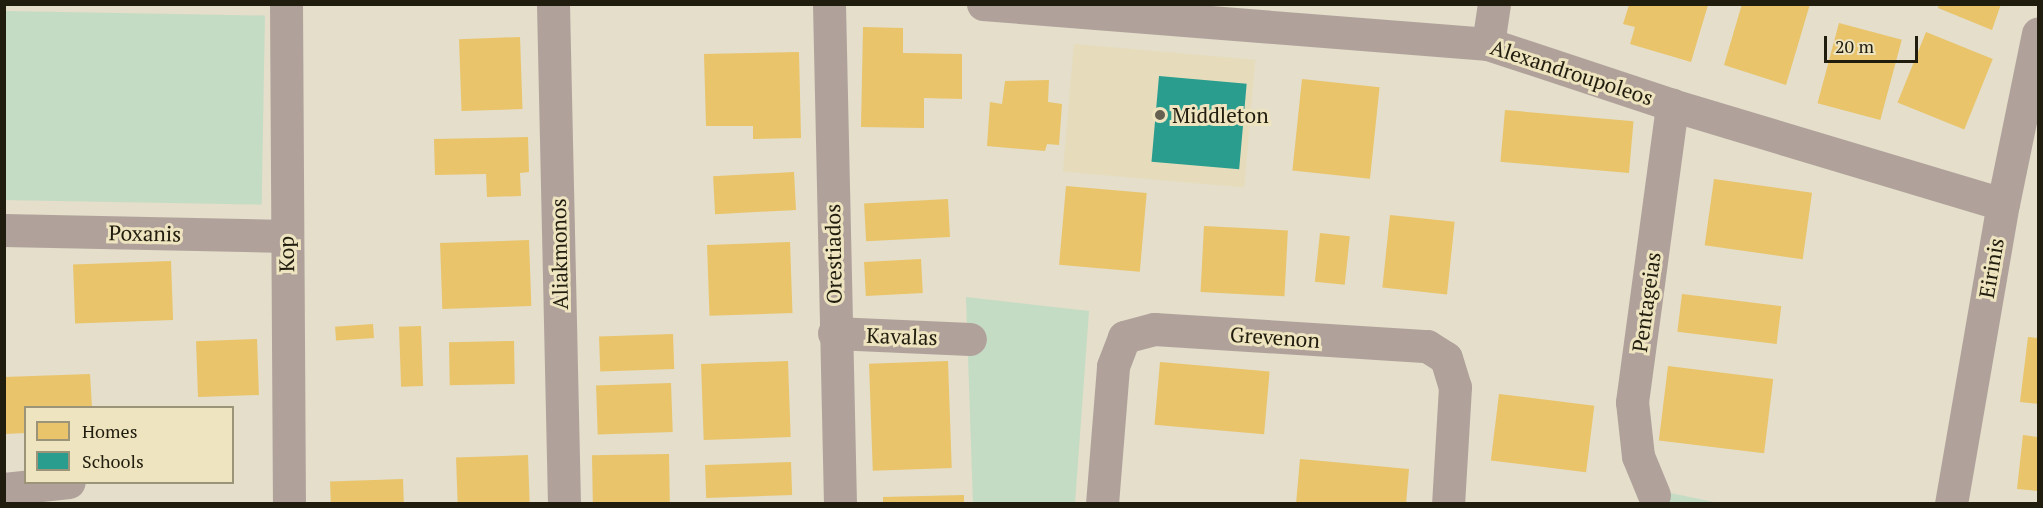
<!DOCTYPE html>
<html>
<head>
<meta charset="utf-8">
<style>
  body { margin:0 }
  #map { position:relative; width:2043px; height:508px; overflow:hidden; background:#e4deca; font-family:"PT Serif",serif }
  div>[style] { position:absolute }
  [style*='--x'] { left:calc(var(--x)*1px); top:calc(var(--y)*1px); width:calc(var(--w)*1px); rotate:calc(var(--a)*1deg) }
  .built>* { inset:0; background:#e6dcbb; transform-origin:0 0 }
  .green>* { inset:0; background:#c4dcc4; transform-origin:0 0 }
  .homes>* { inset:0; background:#e9c46a; transform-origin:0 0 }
  .schools>* { inset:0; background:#2a9d8f; transform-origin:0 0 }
  .street>* { height:33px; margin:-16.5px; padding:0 16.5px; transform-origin:16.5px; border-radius:16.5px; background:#b0a29b }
  .dots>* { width:16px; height:16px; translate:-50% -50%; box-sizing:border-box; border:3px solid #eee4bf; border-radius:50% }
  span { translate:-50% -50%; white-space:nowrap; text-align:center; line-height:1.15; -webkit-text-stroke:6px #eee4bf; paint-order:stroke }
  .street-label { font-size:21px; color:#201c0e }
  .poi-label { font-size:21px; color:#201c0e }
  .left { translate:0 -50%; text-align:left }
  .frame { position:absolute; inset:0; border:6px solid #201c0e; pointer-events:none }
  .legend { position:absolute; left:24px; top:406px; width:210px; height:78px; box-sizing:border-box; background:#eee4bf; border:2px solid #9c9478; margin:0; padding:8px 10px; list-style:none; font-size:18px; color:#201c0e }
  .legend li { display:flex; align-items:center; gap:12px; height:30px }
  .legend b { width:30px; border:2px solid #9c9478 }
  .scale { position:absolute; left:1824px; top:36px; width:94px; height:27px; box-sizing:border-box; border:3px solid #201c0e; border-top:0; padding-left:8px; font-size:18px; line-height:21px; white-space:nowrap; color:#201c0e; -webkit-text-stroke:4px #eee4bf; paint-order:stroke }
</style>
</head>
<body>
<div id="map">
  <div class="built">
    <i style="left:1074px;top:44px;width:182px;height:128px;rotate:5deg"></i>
  </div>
  <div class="green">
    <i style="left:5px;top:11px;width:260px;height:189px;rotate:1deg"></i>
    <i style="clip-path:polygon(966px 297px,1089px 311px,1075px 503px,973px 503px)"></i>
    <i style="clip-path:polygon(1665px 492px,1719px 503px,1662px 504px)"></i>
  </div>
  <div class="homes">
    <i style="clip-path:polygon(1742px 4px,1810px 4px,1786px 85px,1724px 65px)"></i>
    <i style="clip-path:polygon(1939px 4px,2001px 4px,1992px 30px,1938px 8px)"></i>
    <i style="clip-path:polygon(1629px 5px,1708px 5px,1691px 62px,1630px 44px,1635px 27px,1623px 24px)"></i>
    <i style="left:1839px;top:23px;width:65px;height:83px;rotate:15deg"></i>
    <i style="clip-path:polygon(863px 27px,903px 28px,903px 53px,962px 54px,962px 99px,924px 98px,924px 128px,861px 127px)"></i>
    <i style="left:1926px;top:32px;width:72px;height:76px;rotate:22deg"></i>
    <i style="left:520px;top:37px;width:72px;height:61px;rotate:88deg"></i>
    <i style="clip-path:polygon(799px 52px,801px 138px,753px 139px,753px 126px,706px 126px,704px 54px)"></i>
    <i style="left:1302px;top:79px;width:78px;height:92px;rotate:6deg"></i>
    <i style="clip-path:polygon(1049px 80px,1048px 102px,1062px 104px,1059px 145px,1047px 144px,1045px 151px,987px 146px,990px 102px,1002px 104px,1005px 81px)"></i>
    <i style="left:1505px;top:110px;width:129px;height:52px;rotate:5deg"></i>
    <i style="clip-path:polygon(528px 137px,529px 172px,520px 173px,521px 196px,487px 197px,486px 174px,435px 175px,434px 139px)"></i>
    <i style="left:794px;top:172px;width:38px;height:81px;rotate:87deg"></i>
    <i style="left:1714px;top:179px;width:99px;height:67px;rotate:8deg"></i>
    <i style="left:1066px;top:186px;width:81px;height:79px;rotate:5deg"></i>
    <i style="left:948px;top:199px;width:38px;height:84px;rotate:87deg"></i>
    <i style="left:1390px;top:215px;width:65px;height:73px;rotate:6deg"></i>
    <i style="left:1204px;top:226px;width:84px;height:66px;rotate:3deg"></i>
    <i style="left:1320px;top:233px;width:30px;height:49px;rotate:6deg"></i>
    <i style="left:529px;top:240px;width:66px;height:89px;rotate:88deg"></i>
    <i style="left:790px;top:242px;width:71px;height:83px;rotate:88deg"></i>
    <i style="left:921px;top:259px;width:34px;height:57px;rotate:87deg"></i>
    <i style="left:171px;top:261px;width:59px;height:98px;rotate:88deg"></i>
    <i style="left:1682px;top:294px;width:100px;height:38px;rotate:7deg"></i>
    <i style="left:373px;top:324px;width:14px;height:38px;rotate:86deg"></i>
    <i style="left:421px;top:326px;width:60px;height:22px;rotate:88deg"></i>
    <i style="left:673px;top:334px;width:35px;height:74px;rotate:88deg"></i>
    <i style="clip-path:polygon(2028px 337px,2038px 338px,2038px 404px,2020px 402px)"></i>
    <i style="left:257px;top:339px;width:56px;height:61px;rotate:88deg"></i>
    <i style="left:514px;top:341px;width:43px;height:65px;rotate:89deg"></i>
    <i style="left:788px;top:361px;width:76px;height:87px;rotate:88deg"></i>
    <i style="left:948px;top:361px;width:107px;height:79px;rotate:88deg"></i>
    <i style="left:1160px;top:362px;width:110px;height:63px;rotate:5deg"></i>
    <i style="left:1668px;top:366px;width:106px;height:75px;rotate:7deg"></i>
    <i style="clip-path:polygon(90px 374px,92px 408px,26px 408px,26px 433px,4px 434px,4px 377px)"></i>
    <i style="left:671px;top:383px;width:49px;height:75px;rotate:88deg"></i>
    <i style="left:1499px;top:394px;width:96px;height:67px;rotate:7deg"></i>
    <i style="clip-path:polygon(2023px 435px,2038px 437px,2038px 491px,2017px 489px)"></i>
    <i style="left:669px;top:454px;width:50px;height:77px;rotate:89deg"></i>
    <i style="left:528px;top:455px;width:49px;height:72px;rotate:88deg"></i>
    <i style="clip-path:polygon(1300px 459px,1409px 469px,1406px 504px,1296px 504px)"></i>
    <i style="left:791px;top:462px;width:33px;height:86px;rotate:88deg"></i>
    <i style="left:403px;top:479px;width:25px;height:73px;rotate:88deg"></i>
    <i style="clip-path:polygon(964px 495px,964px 504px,883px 504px,883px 497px)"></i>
  </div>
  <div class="schools">
    <i style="left:1159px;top:76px;width:88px;height:86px;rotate:5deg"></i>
  </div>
  <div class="street">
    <i style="--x:286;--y:4;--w:500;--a:89.66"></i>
    <i style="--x:553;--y:4;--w:500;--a:88.74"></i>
    <i style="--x:829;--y:4;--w:500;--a:88.74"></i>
    <i style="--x:983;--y:4;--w:507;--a:4.53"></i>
    <i style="--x:1488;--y:44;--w:194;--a:18.3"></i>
    <i style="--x:1672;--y:105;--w:345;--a:16.7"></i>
    <i style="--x:1488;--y:44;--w:40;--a:-81.5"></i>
    <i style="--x:4;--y:230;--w:282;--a:1.2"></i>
    <i style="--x:834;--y:333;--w:136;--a:2.5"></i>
    <i style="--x:4;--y:489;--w:65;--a:-6.1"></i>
    <i style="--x:1654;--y:495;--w:42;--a:-112.3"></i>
    <i style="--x:1638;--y:456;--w:54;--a:-96.3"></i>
    <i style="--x:1632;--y:402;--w:300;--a:-82.3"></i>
    <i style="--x:1102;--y:504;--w:138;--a:-85.4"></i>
    <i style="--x:1113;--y:366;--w:31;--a:-69"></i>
    <i style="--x:1124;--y:337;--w:31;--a:-15"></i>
    <i style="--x:1154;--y:329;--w:274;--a:3.6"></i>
    <i style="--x:1427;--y:346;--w:22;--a:32"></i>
    <i style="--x:1446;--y:358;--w:30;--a:73"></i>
    <i style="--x:1455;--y:387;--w:117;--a:93.4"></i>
    <i style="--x:1951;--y:504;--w:304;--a:-80.2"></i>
    <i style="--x:2003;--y:204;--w:174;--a:-78.4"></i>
  </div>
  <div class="dots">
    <i style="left:1160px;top:115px;background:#656050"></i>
  </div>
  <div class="street-label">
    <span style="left:1572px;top:72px;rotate:18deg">Alexandroupoleos</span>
    <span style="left:145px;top:233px;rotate:1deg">Poxanis</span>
    <span style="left:286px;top:254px;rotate:-91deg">Kop</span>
    <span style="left:559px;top:254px;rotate:-91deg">Aliakmonos</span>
    <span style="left:833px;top:254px;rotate:-91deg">Orestiados</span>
    <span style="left:1991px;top:268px;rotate:-80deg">Eirinis</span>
    <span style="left:1646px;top:302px;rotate:-82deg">Pentageias</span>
    <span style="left:902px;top:336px;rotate:2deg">Kavalas</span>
    <span style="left:1275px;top:337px;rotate:4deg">Grevenon</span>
  </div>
  <div class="poi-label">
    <span class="left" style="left:1172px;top:115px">Middleton</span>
  </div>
  <div class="frame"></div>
  <ul class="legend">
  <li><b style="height:16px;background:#e9c46a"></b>Homes</li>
  <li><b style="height:16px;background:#2a9d8f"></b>Schools</li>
  </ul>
  <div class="scale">20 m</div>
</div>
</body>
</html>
